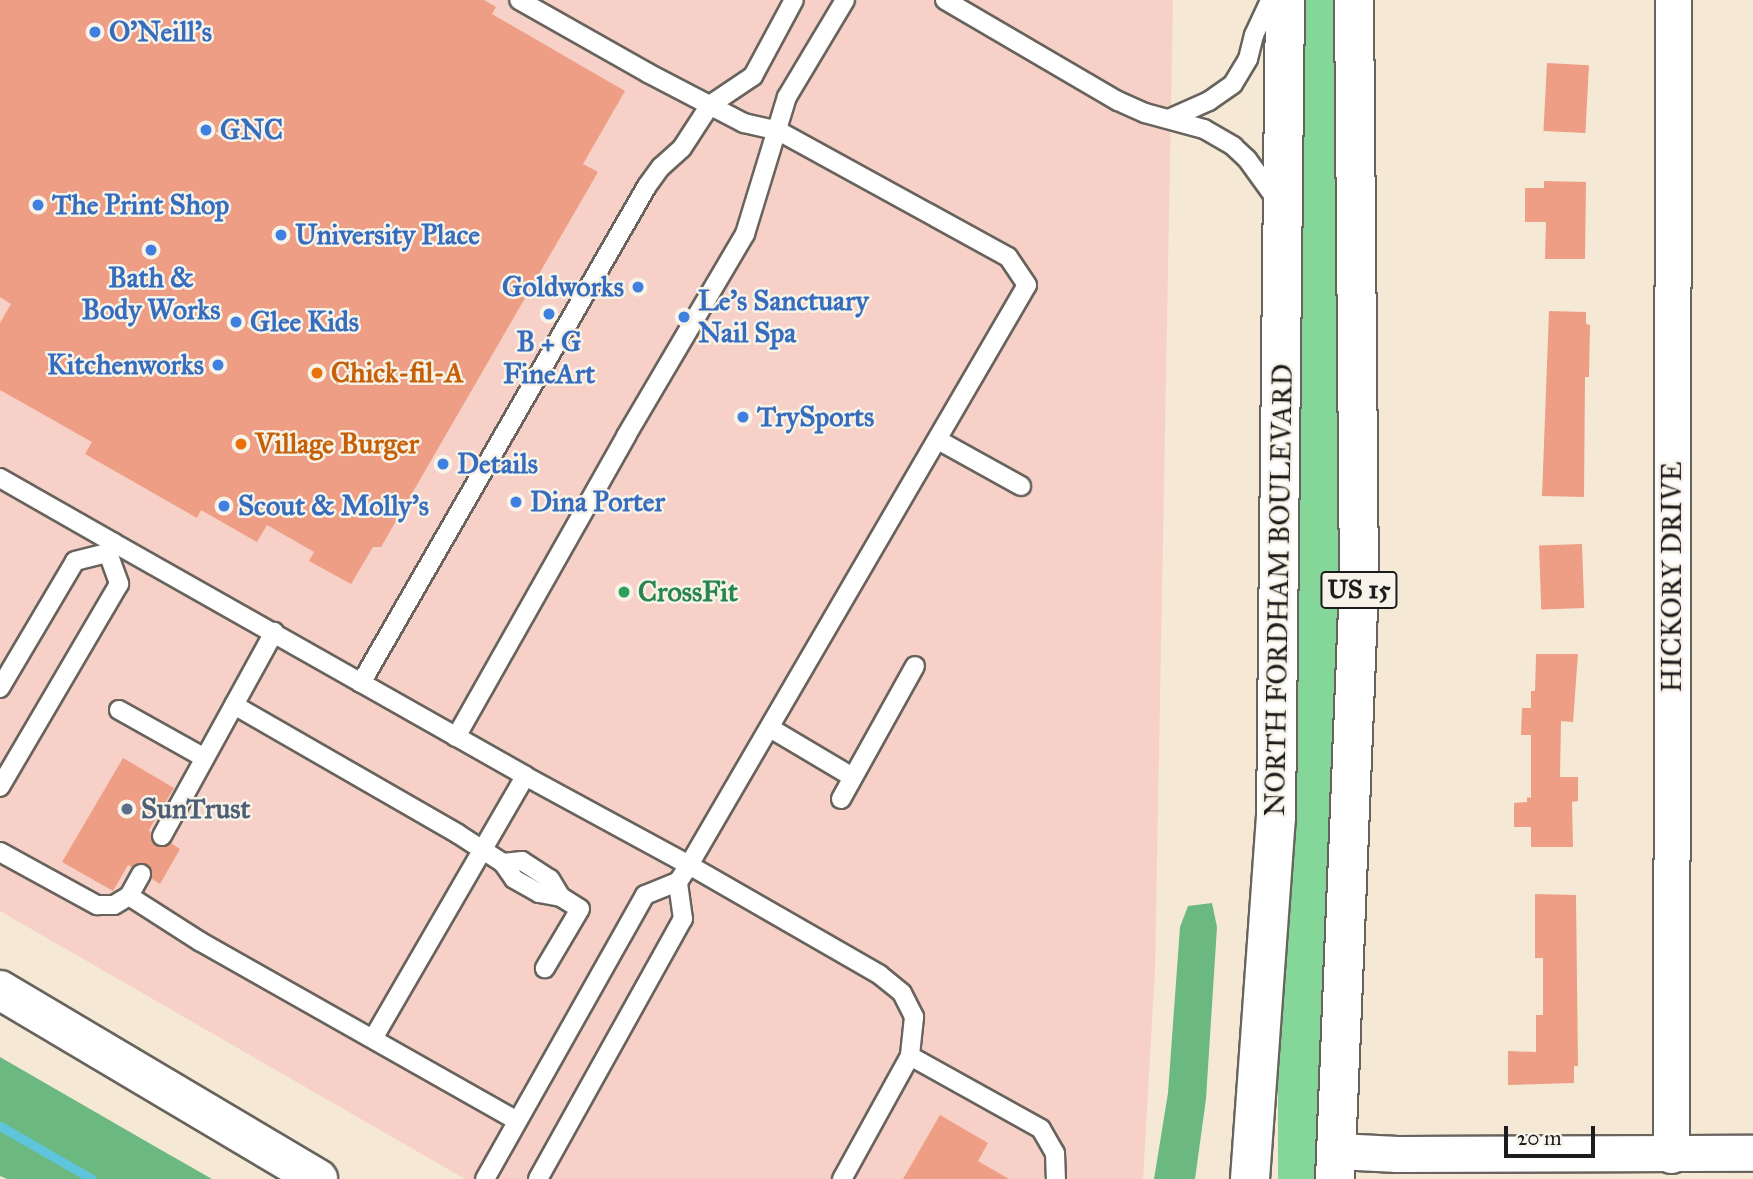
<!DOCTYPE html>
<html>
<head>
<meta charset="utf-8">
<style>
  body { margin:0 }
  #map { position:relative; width:1753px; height:1179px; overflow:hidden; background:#f5e9d5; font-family:"IM FELL Great Primer",serif }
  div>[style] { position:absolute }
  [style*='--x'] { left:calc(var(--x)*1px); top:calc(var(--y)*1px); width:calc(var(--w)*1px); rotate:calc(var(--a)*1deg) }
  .built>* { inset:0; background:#f7d1c7 }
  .green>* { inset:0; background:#84d799 }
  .forest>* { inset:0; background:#6bb881 }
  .stream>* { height:9px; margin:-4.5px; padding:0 4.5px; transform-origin:4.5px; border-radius:4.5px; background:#5fc5dd }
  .building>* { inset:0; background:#ed9e84; transform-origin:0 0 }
  .roads { filter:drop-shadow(2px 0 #68645d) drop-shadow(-2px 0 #68645d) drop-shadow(0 2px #68645d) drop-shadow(0 -2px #68645d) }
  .service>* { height:18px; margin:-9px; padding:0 9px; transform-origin:9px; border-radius:9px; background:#fff }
  .minor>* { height:35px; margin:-17.5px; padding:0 17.5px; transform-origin:17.5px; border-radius:17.5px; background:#fff }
  .secondary>* { height:38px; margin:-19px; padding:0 19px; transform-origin:19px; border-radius:19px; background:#fff }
  .trunk>* { height:38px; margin:-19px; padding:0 19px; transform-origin:19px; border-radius:19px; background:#fff }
  .dots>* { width:19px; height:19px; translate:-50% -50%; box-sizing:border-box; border:4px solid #f7f3e8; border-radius:50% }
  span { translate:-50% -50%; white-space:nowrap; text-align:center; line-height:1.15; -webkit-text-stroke:5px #f7f3e8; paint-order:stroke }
  .shield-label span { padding:2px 5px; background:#f7f3e8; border:2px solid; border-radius:5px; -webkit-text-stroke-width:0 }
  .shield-label { font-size:26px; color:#1c1c1c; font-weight:700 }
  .shop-label { font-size:28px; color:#366cbe; font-weight:700 }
  .left { translate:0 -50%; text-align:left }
  .right { translate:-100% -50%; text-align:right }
  .food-label { font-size:28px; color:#c56008; font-weight:700 }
  .street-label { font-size:28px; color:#1c1c1c }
  .leisure-label { font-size:28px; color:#27864d; font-weight:700 }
  .service-label { font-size:28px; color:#4e5e75; font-weight:700 }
  .scale { position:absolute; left:1504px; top:1126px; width:91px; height:32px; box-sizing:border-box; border:4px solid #1c1c1c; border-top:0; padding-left:9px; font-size:21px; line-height:24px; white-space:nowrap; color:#1c1c1c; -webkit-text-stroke:5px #f7f3e8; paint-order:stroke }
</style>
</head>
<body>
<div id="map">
  <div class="built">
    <i style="clip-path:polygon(0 0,1173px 0,1155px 970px,1143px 1179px,465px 1179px,0 911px)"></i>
  </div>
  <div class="green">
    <i style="clip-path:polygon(1300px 0,1336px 0,1344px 514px,1317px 1179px,1278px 1179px,1278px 1031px)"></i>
  </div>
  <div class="forest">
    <i style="clip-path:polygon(1212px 903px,1217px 927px,1206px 1099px,1195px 1179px,1154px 1179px,1168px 1093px,1180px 927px,1188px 906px)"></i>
    <i style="clip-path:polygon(0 1057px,149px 1143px,212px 1179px,7px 1179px,0 1176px)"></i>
  </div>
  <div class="stream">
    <i style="--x:0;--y:1126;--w:106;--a:29.9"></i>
  </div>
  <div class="building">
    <i style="clip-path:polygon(0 0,484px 0,496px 7px,492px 14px,625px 91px,583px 164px,598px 172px,381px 547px,373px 547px,351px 584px,309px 561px,314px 552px,267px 525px,257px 542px,201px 510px,197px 518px,85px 454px,92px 442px,0 390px,0 323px,11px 304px,0 297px)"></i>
    <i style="left:1547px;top:63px;width:42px;height:68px;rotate:3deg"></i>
    <i style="clip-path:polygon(1544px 181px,1586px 182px,1585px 259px,1545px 259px,1546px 222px,1525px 222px,1525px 188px,1544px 188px)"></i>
    <i style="clip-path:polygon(1549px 311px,1586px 312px,1586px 324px,1590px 325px,1589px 377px,1585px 377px,1584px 497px,1542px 496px)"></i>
    <i style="left:1582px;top:544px;width:64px;height:43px;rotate:88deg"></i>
    <i style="clip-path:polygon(1536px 654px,1578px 654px,1573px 722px,1561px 721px,1560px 777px,1578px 777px,1578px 801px,1572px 802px,1573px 847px,1531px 847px,1531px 827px,1514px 827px,1514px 803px,1527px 802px,1527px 797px,1531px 798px,1531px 735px,1521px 735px,1522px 708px,1531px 708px,1531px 691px,1535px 691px)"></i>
    <i style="clip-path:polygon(123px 758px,174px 788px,149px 830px,156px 846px,163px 847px,171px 843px,180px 849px,160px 884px,151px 878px,150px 868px,140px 863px,132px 867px,128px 865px,113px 891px,62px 862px)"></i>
    <i style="clip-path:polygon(1535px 894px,1576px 895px,1578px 1066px,1574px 1066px,1574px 1083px,1508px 1085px,1508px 1051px,1536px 1052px,1536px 1015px,1543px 1015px,1543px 958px,1535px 958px)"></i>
    <i style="clip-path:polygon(940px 1115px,988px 1143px,978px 1161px,1009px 1179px,903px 1179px)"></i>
  </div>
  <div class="roads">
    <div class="service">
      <i style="--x:945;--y:0;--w:200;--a:30.3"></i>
      <i style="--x:1118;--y:101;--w:30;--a:24"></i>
      <i style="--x:1145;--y:113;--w:61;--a:15.2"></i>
      <i style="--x:1204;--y:129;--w:34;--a:30"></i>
      <i style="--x:1233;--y:146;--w:19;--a:43"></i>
      <i style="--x:1247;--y:159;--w:49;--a:54.1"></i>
      <i style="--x:1171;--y:118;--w:42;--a:-24.1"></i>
      <i style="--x:1209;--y:101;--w:29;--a:-35"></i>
      <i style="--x:1233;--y:84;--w:29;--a:-59"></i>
      <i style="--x:1248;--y:59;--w:25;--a:-76"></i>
      <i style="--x:1254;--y:35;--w:38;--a:-65"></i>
      <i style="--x:938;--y:440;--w:95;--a:29"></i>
      <i style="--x:0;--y:478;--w:131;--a:29.7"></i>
      <i style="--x:114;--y:543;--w:12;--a:121"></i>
      <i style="--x:108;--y:553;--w:33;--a:70"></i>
      <i style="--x:119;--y:584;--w:235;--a:120.4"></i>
      <i style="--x:114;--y:543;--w:472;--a:29.5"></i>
      <i style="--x:525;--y:776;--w:187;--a:28.5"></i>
      <i style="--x:689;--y:865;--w:671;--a:-59.77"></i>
      <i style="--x:1027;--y:285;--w:34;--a:-124"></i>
      <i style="--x:1008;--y:257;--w:261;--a:-151.2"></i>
      <i style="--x:779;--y:131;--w:36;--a:-167"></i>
      <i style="--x:744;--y:123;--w:108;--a:-152.5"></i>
      <i style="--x:648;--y:73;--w:148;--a:-150.5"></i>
      <i style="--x:361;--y:683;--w:573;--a:-60.08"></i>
      <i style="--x:647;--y:186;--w:24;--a:-54"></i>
      <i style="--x:661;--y:167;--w:28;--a:-42"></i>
      <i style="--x:682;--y:148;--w:51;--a:-56.9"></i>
      <i style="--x:710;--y:105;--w:52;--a:-34"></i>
      <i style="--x:753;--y:76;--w:86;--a:-61.7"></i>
      <i style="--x:0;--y:688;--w:147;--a:-59.4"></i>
      <i style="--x:75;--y:561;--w:34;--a:-14"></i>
      <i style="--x:234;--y:705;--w:258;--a:29.9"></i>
      <i style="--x:458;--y:834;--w:54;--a:32.8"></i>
      <i style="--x:503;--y:863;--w:19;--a:55"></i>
      <i style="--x:514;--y:879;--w:29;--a:29"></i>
      <i style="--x:539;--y:893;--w:22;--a:10"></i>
      <i style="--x:561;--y:897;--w:22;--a:32"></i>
      <i style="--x:580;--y:909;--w:69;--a:120.7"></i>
      <i style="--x:119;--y:710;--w:98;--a:29.2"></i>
      <i style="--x:770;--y:728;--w:94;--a:30.7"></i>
      <i style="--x:456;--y:737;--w:346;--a:-60.5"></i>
      <i style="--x:626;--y:436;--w:234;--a:-59.5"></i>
      <i style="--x:745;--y:234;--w:143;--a:-73"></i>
      <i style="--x:787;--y:97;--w:113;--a:-59.1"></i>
      <i style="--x:841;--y:799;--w:152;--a:-60.9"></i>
      <i style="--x:162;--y:836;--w:233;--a:-61.2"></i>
      <i style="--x:0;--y:852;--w:111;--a:28.7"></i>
      <i style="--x:97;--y:905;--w:17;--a:0"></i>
      <i style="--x:114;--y:905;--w:17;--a:-31"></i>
      <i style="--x:129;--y:896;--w:85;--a:32.6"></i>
      <i style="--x:201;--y:942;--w:361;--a:29.5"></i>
      <i style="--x:503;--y:863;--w:19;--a:-6"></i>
      <i style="--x:522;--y:861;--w:33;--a:33"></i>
      <i style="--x:550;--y:879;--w:21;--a:59"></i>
      <i style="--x:129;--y:896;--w:25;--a:-61"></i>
      <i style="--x:374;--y:1037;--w:302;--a:-59.9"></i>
      <i style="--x:910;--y:1056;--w:150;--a:29.1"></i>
      <i style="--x:1041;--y:1129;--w:28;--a:60"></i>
      <i style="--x:1055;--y:1153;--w:26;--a:88"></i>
      <i style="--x:485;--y:1179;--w:326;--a:-60.6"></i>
      <i style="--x:645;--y:895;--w:35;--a:-22"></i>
      <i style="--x:678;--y:882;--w:20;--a:-57"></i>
      <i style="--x:689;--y:865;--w:220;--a:29.9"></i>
      <i style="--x:880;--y:975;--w:28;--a:39"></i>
      <i style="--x:902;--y:993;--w:27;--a:63"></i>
      <i style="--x:914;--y:1017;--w:39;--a:96"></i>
      <i style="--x:910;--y:1056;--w:141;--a:118.9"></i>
      <i style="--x:538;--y:1179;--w:298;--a:-60.9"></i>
      <i style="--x:683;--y:919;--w:37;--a:-98"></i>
    </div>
    <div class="minor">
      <i style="--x:1337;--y:1151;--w:60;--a:2.9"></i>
      <i style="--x:1397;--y:1154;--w:356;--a:-0.2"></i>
      <i style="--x:1671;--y:1155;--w:1155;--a:-89.9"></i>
    </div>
    <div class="secondary">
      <i style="--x:0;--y:990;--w:370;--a:30.7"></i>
    </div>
    <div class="trunk">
      <i style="--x:1250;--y:1179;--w:362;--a:-85.9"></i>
      <i style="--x:1276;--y:818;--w:818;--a:-89.37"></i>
      <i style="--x:1335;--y:1179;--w:594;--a:-87.69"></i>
      <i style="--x:1359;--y:585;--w:585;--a:-90.49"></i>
    </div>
  </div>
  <div class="dots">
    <i style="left:95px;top:32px;background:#3f7fe0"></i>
    <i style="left:206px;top:130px;background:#3f7fe0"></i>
    <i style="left:38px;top:205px;background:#3f7fe0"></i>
    <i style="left:281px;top:235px;background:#3f7fe0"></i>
    <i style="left:151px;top:250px;background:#3f7fe0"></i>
    <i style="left:638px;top:287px;background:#3f7fe0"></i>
    <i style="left:549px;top:314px;background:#3f7fe0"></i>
    <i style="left:684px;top:317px;background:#3f7fe0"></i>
    <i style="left:236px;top:322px;background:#3f7fe0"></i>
    <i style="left:218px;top:365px;background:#3f7fe0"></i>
    <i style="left:317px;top:373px;background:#e8710a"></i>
    <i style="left:743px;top:417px;background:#3f7fe0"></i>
    <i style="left:241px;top:444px;background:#e8710a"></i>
    <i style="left:443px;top:464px;background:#3f7fe0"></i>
    <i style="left:516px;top:502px;background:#3f7fe0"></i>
    <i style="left:224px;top:506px;background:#3f7fe0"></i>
    <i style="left:624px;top:592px;background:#2e9e5b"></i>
    <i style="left:127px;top:809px;background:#5c6f8a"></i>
  </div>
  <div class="shield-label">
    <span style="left:1359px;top:590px">US 15</span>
  </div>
  <div class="shop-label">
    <span class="left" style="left:109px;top:32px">O’Neill’s</span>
    <span class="left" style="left:220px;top:130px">GNC</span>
    <span class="left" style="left:52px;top:205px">The Print Shop</span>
    <span class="left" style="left:295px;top:235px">University Place</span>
    <span style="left:151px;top:294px">Bath &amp;<br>Body Works</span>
    <span class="right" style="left:624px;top:287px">Goldworks</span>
    <span class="left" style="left:698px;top:317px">Le’s Sanctuary<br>Nail Spa</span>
    <span class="left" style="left:250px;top:322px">Glee Kids</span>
    <span style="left:549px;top:358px">B + G<br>FineArt</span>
    <span class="right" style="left:204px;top:365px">Kitchenworks</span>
    <span class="left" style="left:757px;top:417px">TrySports</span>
    <span class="left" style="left:457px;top:464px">Details</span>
    <span class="left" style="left:530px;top:502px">Dina Porter</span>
    <span class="left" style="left:238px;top:506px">Scout &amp; Molly’s</span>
  </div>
  <div class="food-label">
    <span class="left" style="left:331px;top:373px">Chick-fil-A</span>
    <span class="left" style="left:255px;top:444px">Village Burger</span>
  </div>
  <div class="street-label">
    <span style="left:1672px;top:577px;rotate:-90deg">HICKORY DRIVE</span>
    <span style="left:1279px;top:590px;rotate:-89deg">NORTH FORDHAM BOULEVARD</span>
  </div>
  <div class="leisure-label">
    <span class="left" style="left:638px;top:592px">CrossFit</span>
  </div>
  <div class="service-label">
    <span class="left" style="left:141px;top:809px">SunTrust</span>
  </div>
  <div class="scale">20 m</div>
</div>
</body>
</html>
